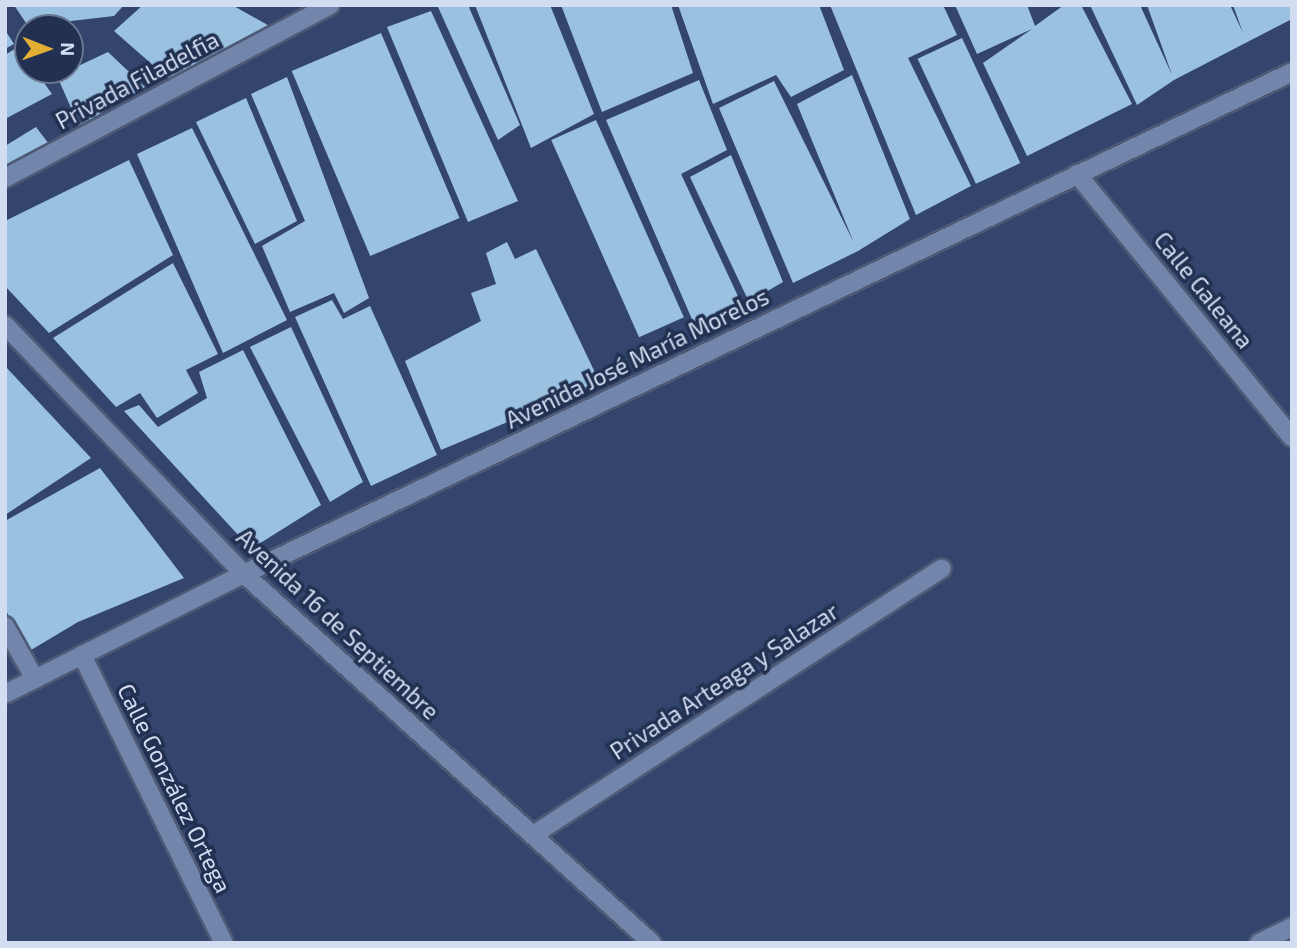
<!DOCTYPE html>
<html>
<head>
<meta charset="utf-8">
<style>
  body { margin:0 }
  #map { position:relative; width:1297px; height:948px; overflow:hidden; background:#2c3c5d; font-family:"Exo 2",sans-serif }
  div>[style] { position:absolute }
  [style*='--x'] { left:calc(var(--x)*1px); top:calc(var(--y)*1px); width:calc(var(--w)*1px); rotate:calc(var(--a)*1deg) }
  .built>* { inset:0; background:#33456d }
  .building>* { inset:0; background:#9bc1e1; transform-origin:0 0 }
  .roads { filter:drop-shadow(2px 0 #4d5a76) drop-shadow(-2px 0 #4d5a76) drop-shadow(0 2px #4d5a76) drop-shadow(0 -2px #4d5a76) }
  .minor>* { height:18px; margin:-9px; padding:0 9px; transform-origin:9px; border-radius:9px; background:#7285ab }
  span { translate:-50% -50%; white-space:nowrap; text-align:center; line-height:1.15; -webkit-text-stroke:7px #223151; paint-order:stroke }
  .street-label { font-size:23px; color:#d3ddf2 }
  .frame { position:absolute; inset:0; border:7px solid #d3ddf2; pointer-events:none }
  .north { position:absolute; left:14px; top:14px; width:70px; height:70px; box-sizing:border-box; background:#223151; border:2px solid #697691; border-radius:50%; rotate:91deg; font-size:19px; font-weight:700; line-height:28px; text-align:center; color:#d3ddf2 }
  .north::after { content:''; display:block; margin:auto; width:24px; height:32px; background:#e2af34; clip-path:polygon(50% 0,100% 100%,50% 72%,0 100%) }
</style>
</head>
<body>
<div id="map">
  <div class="built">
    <i style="clip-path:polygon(evenodd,5px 5px,1292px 5px,1292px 943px,5px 943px,5px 5px,28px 28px,70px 28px,70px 70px,28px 70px,28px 28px)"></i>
  </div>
  <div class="building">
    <i style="clip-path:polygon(14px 5px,124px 5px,114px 16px,28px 26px)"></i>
    <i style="clip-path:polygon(143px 5px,232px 5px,273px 28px,171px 81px,114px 31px)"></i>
    <i style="clip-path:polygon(443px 5px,468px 5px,520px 125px,498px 140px,438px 7px)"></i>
    <i style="clip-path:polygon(475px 5px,550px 5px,594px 114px,531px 148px)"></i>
    <i style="clip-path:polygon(561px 5px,671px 5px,693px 73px,602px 112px)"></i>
    <i style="clip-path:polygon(678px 5px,819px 5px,844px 70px,791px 97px,776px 75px,713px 104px)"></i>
    <i style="clip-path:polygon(830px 5px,943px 5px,957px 35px,908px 58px,971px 186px,916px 215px)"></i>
    <i style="clip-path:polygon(955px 5px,1027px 5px,1035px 26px,1064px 5px,1081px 5px,1132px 104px,1027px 156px,983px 63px,1032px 29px,977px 54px)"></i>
    <i style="clip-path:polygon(1090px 5px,1140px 5px,1172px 75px,1147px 5px,1230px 5px,1243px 33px,1233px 5px,1292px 5px,1292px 19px,1174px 80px,1137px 105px)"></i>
    <i style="clip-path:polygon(431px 11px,518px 201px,468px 222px,387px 27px)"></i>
    <i style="clip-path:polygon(5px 30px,14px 44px,5px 49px)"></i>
    <i style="left:381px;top:33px;width:201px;height:97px;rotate:67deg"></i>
    <i style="left:962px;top:38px;width:138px;height:49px;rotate:65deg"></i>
    <i style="clip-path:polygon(18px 47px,28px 60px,28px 70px,35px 70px,52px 94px,5px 119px,5px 55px)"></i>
    <i style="clip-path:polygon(108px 52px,145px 87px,79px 126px,57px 76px)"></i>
    <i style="clip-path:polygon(852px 75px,910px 219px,858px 251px,793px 283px,719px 108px,774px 81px,854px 243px,797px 104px)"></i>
    <i style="clip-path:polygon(287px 77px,369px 298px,344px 313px,334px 293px,290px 312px,262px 246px,305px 221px,251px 94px)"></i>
    <i style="clip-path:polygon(699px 80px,727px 150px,681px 174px,743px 307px,697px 331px,606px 120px)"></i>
    <i style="clip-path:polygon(246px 98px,297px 221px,255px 244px,196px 122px)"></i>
    <i style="left:596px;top:120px;width:216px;height:49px;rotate:66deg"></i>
    <i style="clip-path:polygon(36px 127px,49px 144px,5px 169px,5px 146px)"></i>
    <i style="clip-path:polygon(192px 128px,287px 320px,223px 353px,137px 154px)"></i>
    <i style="clip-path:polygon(731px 155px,783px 282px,749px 302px,690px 177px)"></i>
    <i style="clip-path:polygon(129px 160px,173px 255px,49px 333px,5px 286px,5px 221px)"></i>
    <i style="clip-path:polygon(507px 242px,515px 259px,536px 249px,600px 383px,441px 450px,405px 361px,481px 321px,471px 293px,496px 284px,486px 253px)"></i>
    <i style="clip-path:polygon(173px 263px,218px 354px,186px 370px,198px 393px,157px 418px,140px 393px,116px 407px,53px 338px)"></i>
    <i style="clip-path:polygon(332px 300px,343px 319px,370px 306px,437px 455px,371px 486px,295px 317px)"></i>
    <i style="clip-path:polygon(291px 327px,363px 482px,330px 502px,250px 347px)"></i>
    <i style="clip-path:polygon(243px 350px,321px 505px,251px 549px,124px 411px,139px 405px,158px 427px,207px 398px,199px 372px)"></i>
    <i style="clip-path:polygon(5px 366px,91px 458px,5px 515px)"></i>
    <i style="clip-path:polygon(100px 468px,184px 578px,78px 622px,26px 653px,5px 608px,5px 521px)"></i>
  </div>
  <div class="roads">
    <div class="minor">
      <i style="--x:1077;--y:174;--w:340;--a:50.8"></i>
      <i style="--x:5;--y:178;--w:368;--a:-28"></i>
      <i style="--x:5;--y:325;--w:345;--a:46.2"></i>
      <i style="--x:244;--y:574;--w:550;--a:42.13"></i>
      <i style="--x:5;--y:626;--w:61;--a:60.5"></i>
      <i style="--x:82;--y:655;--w:321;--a:63.8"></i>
      <i style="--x:5;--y:694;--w:267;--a:-26.7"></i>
      <i style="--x:244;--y:574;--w:1162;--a:-25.59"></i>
      <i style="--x:533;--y:835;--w:488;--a:-33.1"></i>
      <i style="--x:1259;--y:943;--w:37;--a:-26"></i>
    </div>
  </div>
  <div class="street-label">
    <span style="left:137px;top:80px;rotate:-28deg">Privada Filadelfia</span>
    <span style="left:1204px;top:290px;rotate:51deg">Calle Galeana</span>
    <span style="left:637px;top:358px;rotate:-26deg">Avenida José María Morelos</span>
    <span style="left:338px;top:624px;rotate:43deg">Avenida 16 de Septiembre</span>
    <span style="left:724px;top:681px;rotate:-33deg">Privada Arteaga y Salazar</span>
    <span style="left:175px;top:788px;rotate:64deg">Calle González Ortega</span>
  </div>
  <div class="frame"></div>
  <div class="north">N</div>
</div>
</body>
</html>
